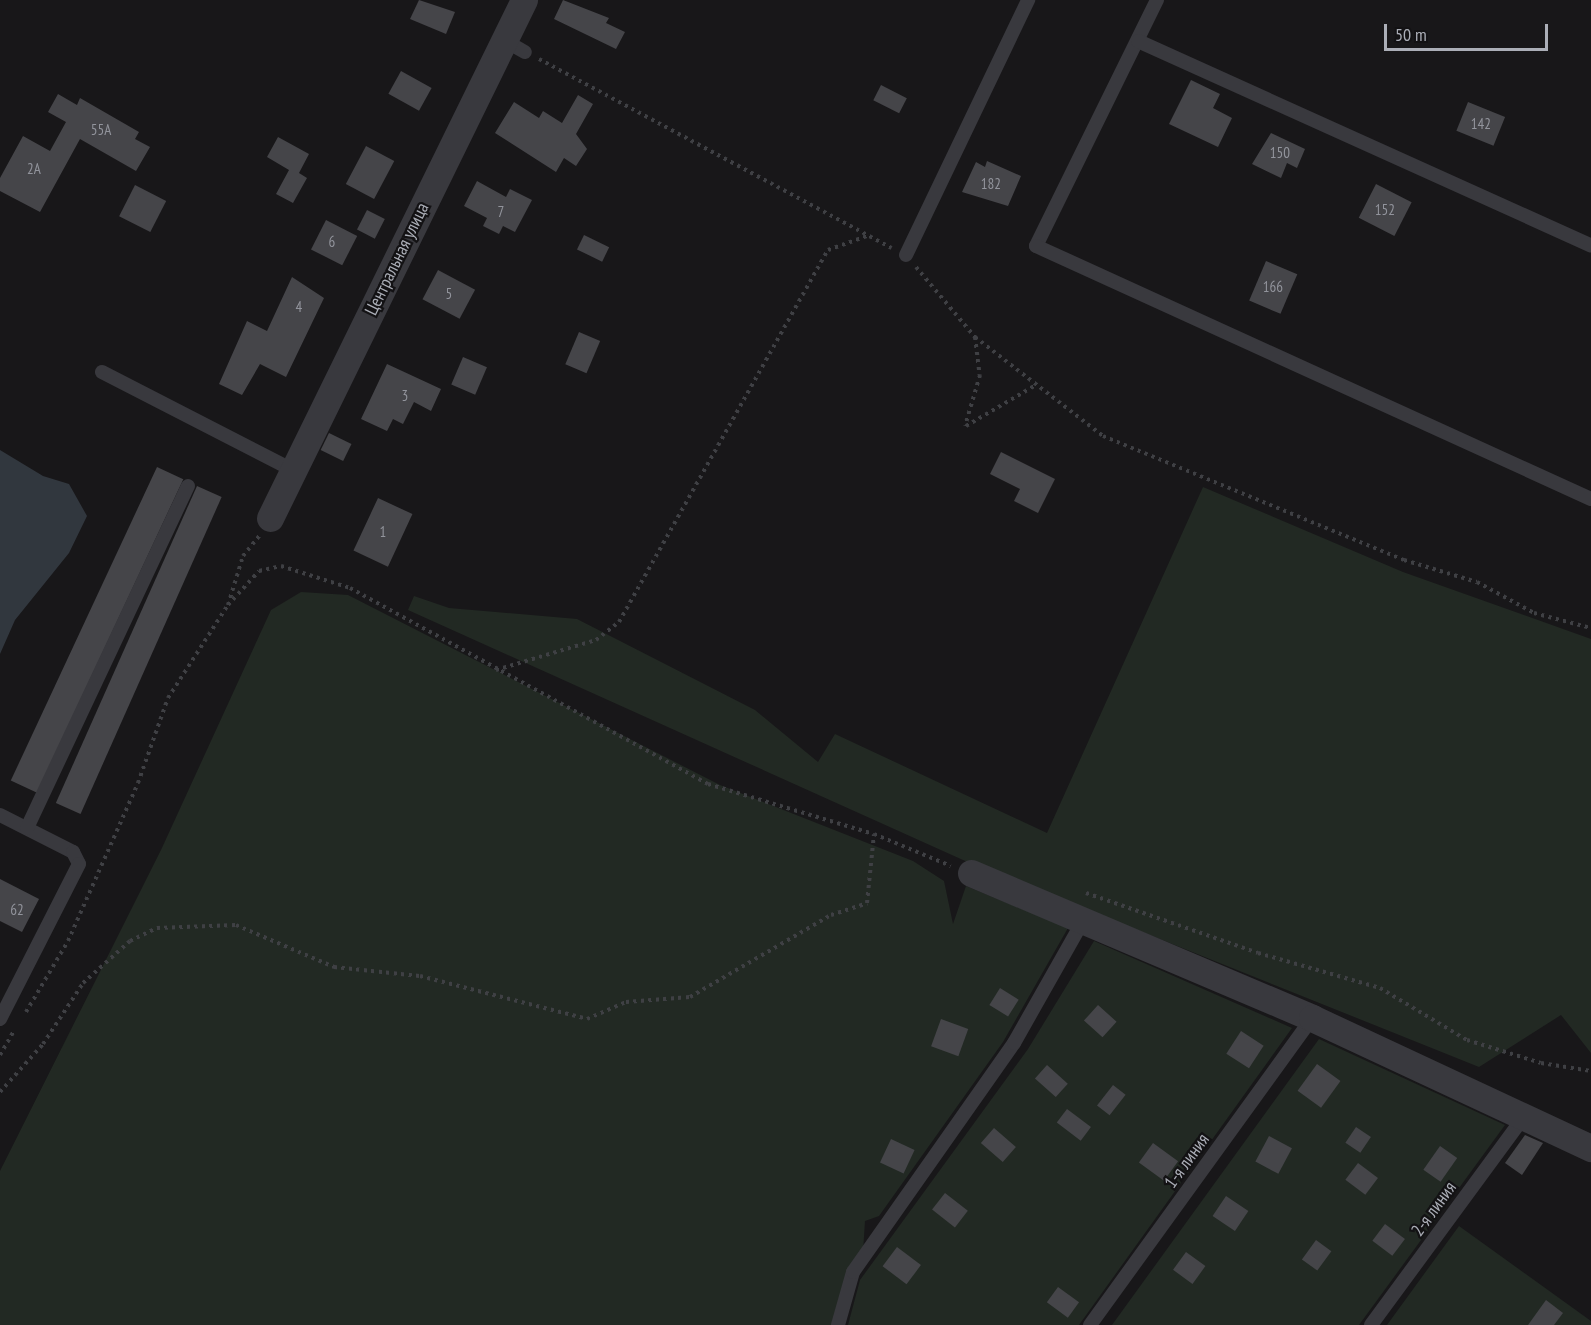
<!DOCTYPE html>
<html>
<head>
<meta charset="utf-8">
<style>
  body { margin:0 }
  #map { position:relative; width:1591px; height:1325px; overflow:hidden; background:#181719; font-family:"PT Sans Narrow",sans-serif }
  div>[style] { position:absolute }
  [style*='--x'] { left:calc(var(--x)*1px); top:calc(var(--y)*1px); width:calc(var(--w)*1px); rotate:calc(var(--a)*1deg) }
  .green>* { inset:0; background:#222923 }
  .water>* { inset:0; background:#31373e }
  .building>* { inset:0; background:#454549; transform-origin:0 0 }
  .path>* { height:4px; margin-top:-2px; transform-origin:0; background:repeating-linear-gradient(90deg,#3f4044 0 3px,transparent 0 7.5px) }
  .lane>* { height:14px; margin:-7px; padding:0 7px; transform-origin:7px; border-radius:7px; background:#39393e }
  .street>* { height:27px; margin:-13.5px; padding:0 13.5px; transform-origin:13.5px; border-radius:13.5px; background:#39393e }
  span { translate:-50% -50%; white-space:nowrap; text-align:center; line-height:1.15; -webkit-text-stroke:4.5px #131214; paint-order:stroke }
  .number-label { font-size:15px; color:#92949c }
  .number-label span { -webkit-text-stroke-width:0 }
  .street-label { font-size:18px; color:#abaeb7 }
  .scale { position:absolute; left:1384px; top:24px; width:164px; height:27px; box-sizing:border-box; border:3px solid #abaeb7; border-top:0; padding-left:8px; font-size:18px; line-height:21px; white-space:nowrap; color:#abaeb7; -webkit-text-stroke:4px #131214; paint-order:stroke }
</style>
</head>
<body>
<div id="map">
  <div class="green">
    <i style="clip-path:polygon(1203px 487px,1403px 572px,1591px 639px,1591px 1053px,1561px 1015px,1479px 1067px,963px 860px,408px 610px,414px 596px,449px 608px,577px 619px,755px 710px,818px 762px,835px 734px,1047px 833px)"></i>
    <i style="clip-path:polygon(301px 592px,348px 595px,720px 785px,913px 861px,944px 881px,953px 924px,966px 886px,1068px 928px,1003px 1042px,879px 1216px,865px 1221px,863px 1252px,834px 1325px,0 1325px,0 1171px,161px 850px,271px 610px)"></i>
    <i style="clip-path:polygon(1094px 941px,1292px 1028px,1079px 1325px,848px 1325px,860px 1280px,1028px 1049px)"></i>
    <i style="clip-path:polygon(1319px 1039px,1505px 1125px,1359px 1325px,1112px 1325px)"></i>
    <i style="clip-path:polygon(1459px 1226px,1591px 1321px,1591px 1325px,1387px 1325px)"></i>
  </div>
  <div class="water">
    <i style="clip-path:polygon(0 450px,43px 476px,69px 484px,87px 516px,69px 553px,15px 620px,0 654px)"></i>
  </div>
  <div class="building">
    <i style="clip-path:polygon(419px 0,455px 12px,446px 34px,410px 19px)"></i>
    <i style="clip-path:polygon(563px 0,609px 18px,606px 23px,625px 32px,616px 49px,554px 19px)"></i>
    <i style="left:401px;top:71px;width:35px;height:26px;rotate:29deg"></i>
    <i style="clip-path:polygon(1191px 80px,1220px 94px,1213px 108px,1232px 118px,1218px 147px,1169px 124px)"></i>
    <i style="left:881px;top:85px;width:29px;height:17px;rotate:27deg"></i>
    <i style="clip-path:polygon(58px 94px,77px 105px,80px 98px,139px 132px,135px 139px,150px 147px,136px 171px,80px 139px,40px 212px,0 191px,0 178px,23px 136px,50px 151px,66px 122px,48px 112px)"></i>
    <i style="clip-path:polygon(578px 95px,593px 104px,576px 134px,587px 149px,576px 166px,564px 158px,556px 172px,495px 133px,514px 102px,539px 118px,543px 111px,562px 123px)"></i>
    <i style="left:1468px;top:102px;width:40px;height:31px;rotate:22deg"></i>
    <i style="clip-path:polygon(1271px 133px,1305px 149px,1297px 168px,1287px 163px,1281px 178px,1252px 164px)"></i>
    <i style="clip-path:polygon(278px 137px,309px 154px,299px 173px,307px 178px,293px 203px,276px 194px,289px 170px,267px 157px)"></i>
    <i style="left:366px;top:146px;width:32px;height:43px;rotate:28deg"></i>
    <i style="clip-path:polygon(987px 161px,1021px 176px,1008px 206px,962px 192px,976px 162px,985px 167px)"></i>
    <i style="clip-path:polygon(477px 181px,506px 197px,510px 189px,532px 200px,515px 232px,503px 226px,499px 234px,483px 226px,487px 218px,464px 206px)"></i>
    <i style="left:1376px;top:184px;width:40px;height:38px;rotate:27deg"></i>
    <i style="left:135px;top:185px;width:35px;height:35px;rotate:27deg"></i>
    <i style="left:367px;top:210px;width:20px;height:22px;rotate:27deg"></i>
    <i style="left:326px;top:220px;width:35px;height:33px;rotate:27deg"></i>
    <i style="left:584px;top:235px;width:28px;height:16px;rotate:26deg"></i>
    <i style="left:1266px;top:261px;width:34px;height:43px;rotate:23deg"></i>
    <i style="left:438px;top:270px;width:42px;height:33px;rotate:28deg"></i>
    <i style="clip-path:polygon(292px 277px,324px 298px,286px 377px,260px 364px,242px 395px,219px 384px,247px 321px,267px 331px)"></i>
    <i style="left:579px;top:332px;width:23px;height:35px;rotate:23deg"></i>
    <i style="left:463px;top:357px;width:26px;height:30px;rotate:23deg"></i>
    <i style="clip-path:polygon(387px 364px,441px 389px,431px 411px,414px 402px,403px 424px,393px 419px,387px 431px,361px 419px)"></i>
    <i style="left:329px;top:433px;width:25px;height:19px;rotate:26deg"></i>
    <i style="clip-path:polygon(1001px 452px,1055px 479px,1038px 513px,1014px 501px,1020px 489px,990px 474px)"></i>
    <i style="left:157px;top:467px;width:29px;height:346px;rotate:25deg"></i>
    <i style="left:197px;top:486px;width:27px;height:347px;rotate:24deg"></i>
    <i style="left:378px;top:498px;width:38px;height:58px;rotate:25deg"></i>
    <i style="clip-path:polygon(0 879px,39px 899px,22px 932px,0 921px)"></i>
    <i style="left:1000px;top:988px;width:22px;height:20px;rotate:32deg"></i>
    <i style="left:1098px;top:1005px;width:25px;height:21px;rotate:42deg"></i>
    <i style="left:941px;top:1019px;width:29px;height:29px;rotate:20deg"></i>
    <i style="left:1241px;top:1031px;width:27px;height:27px;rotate:33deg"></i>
    <i style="left:1317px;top:1064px;width:29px;height:33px;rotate:36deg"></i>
    <i style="left:1047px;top:1065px;width:28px;height:18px;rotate:42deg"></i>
    <i style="left:1113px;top:1085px;width:16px;height:26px;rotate:38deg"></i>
    <i style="left:1067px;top:1109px;width:30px;height:17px;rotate:37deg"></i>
    <i style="left:1356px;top:1127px;width:18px;height:19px;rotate:34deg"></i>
    <i style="left:994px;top:1128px;width:29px;height:20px;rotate:41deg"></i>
    <i style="clip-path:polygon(1525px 1135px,1543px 1143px,1522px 1175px,1505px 1163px)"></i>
    <i style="left:1269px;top:1136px;width:26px;height:29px;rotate:28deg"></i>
    <i style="left:891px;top:1139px;width:26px;height:26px;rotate:25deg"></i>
    <i style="left:1153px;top:1143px;width:31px;height:24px;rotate:36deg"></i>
    <i style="left:1440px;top:1146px;width:21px;height:29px;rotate:35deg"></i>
    <i style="left:1358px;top:1163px;width:25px;height:21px;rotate:37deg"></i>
    <i style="left:945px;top:1193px;width:29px;height:21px;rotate:38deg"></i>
    <i style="left:1226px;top:1196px;width:27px;height:24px;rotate:34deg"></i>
    <i style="left:1385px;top:1224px;width:25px;height:21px;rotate:37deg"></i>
    <i style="left:1316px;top:1240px;width:19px;height:24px;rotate:36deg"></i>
    <i style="left:897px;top:1247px;width:30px;height:24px;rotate:37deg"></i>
    <i style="left:1186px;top:1252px;width:24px;height:22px;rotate:36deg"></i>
    <i style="left:1058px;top:1287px;width:26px;height:19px;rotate:36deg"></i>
    <i style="clip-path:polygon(1546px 1300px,1563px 1313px,1554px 1325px,1528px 1325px)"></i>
  </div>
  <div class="path">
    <i style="--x:539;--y:59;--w:400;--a:28.2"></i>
    <i style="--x:916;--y:267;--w:92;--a:49.9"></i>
    <i style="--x:975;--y:337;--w:38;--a:83"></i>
    <i style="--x:980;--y:375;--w:53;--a:106.4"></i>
    <i style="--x:975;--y:337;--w:162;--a:37.7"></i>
    <i style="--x:1103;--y:436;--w:326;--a:22.4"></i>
    <i style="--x:1404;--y:560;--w:76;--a:16.8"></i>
    <i style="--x:1477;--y:582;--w:65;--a:28.5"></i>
    <i style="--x:1534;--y:613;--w:59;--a:14.7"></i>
    <i style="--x:966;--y:426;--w:81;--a:-30.4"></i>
    <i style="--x:228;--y:605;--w:46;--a:-47.6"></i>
    <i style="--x:259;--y:571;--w:23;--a:-13"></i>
    <i style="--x:281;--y:566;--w:72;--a:17.7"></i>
    <i style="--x:350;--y:588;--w:408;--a:28.7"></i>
    <i style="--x:708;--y:784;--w:173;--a:16.8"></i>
    <i style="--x:874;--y:834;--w:83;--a:22.6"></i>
    <i style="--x:496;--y:670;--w:104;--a:-16.7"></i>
    <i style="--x:596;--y:640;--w:29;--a:-38"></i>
    <i style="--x:619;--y:622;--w:427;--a:-60.7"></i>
    <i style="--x:828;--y:250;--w:41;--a:-19.7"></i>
    <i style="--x:1086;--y:893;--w:182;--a:19.2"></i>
    <i style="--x:1258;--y:953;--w:127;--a:16"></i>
    <i style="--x:1380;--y:988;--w:101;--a:30.9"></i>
    <i style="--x:1467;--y:1040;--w:77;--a:17.3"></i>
    <i style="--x:1541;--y:1063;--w:51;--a:9.1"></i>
    <i style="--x:26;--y:1012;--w:82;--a:-59.4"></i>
    <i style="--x:68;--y:941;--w:173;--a:-66.1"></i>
    <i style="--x:138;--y:783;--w:90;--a:-70.6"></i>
    <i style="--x:168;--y:698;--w:111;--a:-57.2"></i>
    <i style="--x:228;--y:605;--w:51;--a:-73"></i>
    <i style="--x:243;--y:556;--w:26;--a:-51"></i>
    <i style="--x:0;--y:1055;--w:28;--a:-60"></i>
    <i style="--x:0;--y:1092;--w:64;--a:-48.1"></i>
    <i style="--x:43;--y:1044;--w:73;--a:-56.7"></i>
    <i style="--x:83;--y:983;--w:63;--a:-41.8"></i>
    <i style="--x:130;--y:941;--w:30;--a:-26"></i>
    <i style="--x:157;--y:928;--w:79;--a:-2.2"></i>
    <i style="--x:236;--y:925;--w:107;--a:23.2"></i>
    <i style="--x:334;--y:967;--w:86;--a:6"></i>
    <i style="--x:420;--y:976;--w:172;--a:14.4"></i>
    <i style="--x:587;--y:1019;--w:43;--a:-23.6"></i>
    <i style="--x:626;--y:1002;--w:64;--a:-4.5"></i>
    <i style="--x:690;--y:997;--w:163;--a:-30.2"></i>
    <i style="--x:831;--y:915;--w:38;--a:-18"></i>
    <i style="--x:867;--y:903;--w:69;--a:-84.2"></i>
  </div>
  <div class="lane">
    <i style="--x:1157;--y:0;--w:274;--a:116.2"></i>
    <i style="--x:1036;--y:246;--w:610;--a:24.51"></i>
    <i style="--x:504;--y:40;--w:24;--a:30"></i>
    <i style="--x:1138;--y:41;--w:497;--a:24.3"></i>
    <i style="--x:906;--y:255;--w:283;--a:-64.4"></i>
    <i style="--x:102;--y:372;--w:215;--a:27.2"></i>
    <i style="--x:0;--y:815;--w:82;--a:26.9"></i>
    <i style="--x:73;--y:852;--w:13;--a:63"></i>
    <i style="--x:79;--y:864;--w:174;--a:117"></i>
    <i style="--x:27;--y:828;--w:378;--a:-64.8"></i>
    <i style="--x:838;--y:1325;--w:55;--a:-74.2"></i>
    <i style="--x:853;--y:1272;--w:280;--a:-54.9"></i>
    <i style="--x:1014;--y:1043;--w:140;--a:-60.5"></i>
    <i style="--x:1090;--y:1325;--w:379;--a:-54.1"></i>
    <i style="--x:1371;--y:1325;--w:260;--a:-53.7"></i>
  </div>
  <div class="street">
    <i style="--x:270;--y:518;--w:577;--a:-63.88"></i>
    <i style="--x:971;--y:873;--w:371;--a:23"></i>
    <i style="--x:1312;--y:1018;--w:308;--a:25"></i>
  </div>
  <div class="number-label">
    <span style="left:1481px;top:124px">142</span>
    <span style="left:101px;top:130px">55А</span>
    <span style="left:1280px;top:153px">150</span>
    <span style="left:34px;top:169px">2А</span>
    <span style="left:991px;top:184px">182</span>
    <span style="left:1385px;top:210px">152</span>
    <span style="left:501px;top:212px">7</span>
    <span style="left:332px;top:242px">6</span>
    <span style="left:1273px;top:287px">166</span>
    <span style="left:449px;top:294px">5</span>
    <span style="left:299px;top:307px">4</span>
    <span style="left:405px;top:396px">3</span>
    <span style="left:383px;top:532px">1</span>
    <span style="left:17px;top:910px">62</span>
  </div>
  <div class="street-label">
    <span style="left:397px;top:259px;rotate:-64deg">Центральная улица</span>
    <span style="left:1187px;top:1161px;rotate:-54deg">1-я линия</span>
    <span style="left:1434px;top:1209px;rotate:-54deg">2-я линия</span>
  </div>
  <div class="scale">50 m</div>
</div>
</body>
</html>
